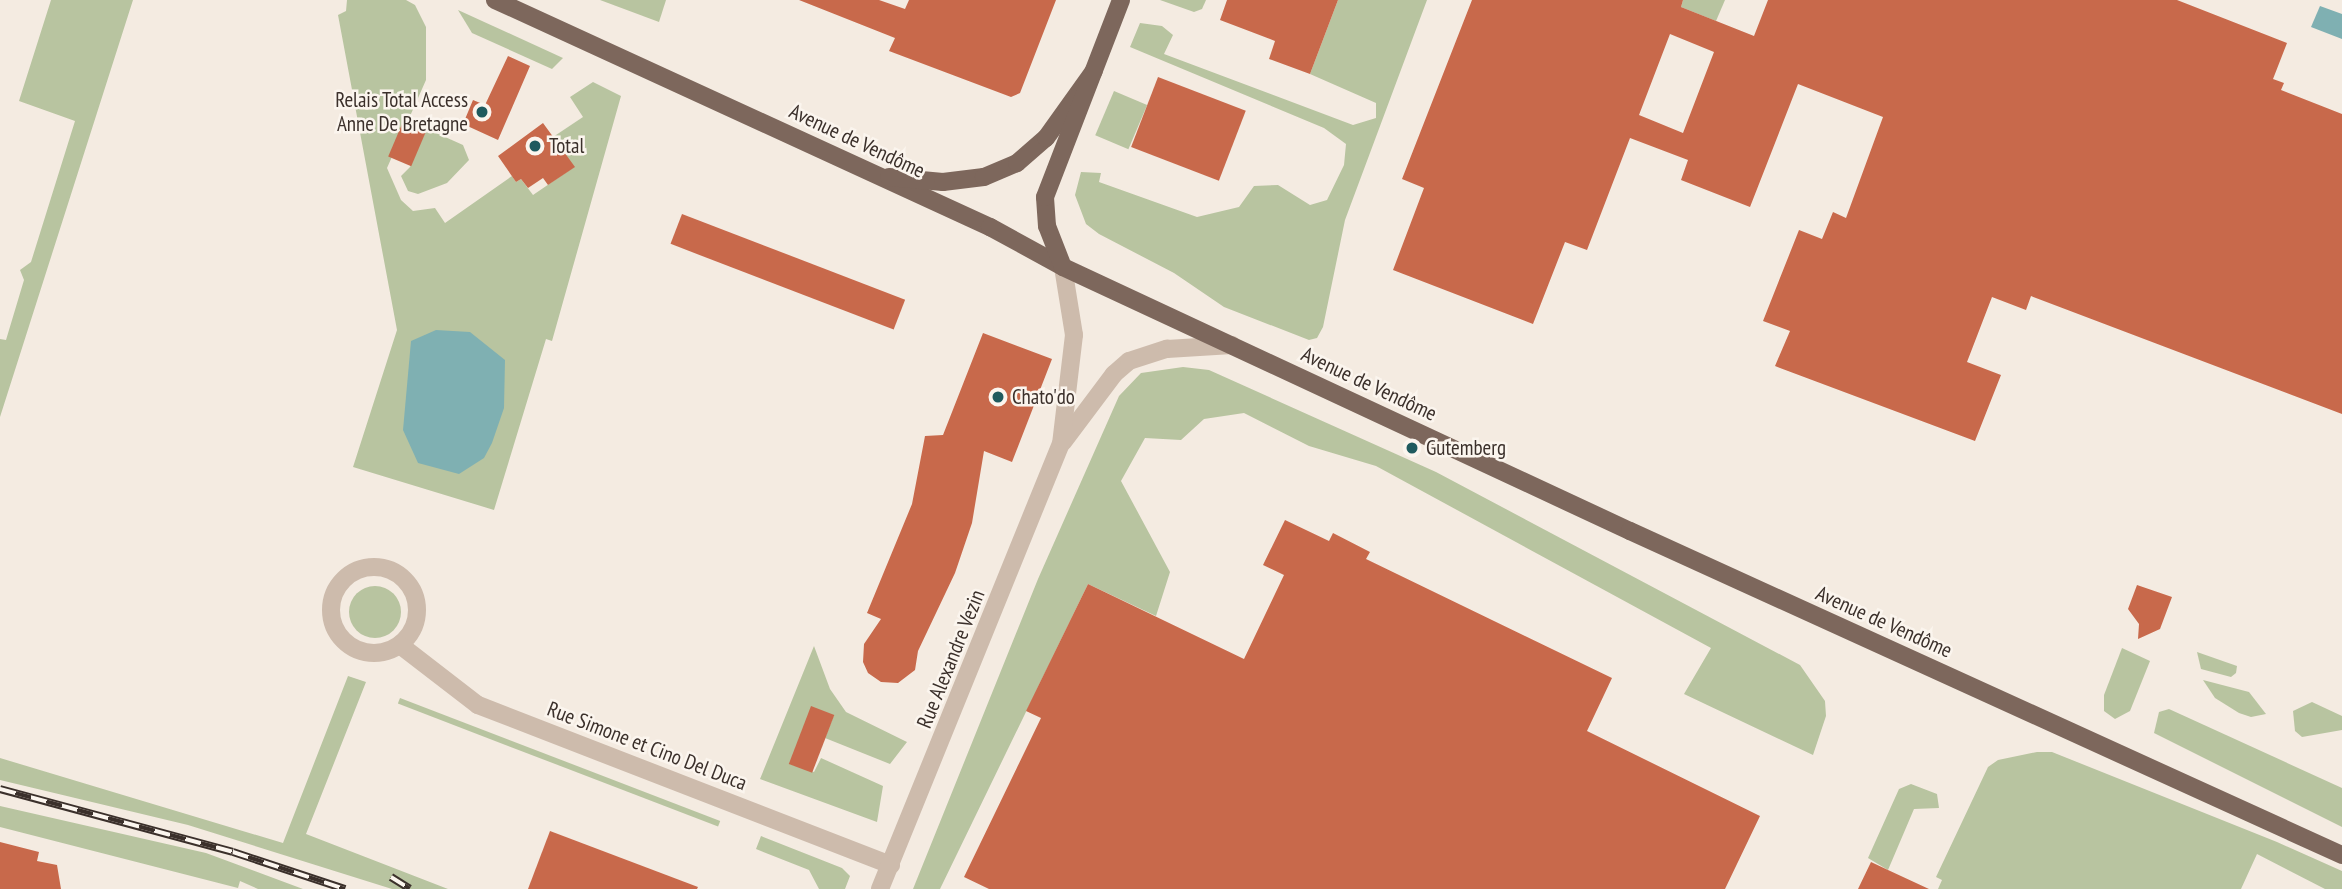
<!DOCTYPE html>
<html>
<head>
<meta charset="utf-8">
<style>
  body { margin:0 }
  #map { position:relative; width:2342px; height:889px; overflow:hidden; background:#f4ebe1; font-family:"PT Sans Narrow",sans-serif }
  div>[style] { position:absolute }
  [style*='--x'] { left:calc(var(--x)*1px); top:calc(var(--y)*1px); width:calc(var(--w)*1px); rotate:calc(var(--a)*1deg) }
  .green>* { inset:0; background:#b8c4a0; transform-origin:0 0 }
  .round { border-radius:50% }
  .water>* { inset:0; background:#7fb0b2 }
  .building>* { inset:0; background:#c8694b; transform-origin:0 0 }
  .minor>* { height:18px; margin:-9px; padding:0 9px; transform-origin:9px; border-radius:9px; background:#cdbbac }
  .minor>.ring { margin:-9px; padding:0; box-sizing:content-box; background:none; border:18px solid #cdbbac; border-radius:50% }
  .major>* { height:18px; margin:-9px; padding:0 9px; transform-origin:9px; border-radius:9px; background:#7d675c }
  .rail>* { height:8px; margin-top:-4px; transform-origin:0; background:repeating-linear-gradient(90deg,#fbf5ee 0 16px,#3b302b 0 32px); box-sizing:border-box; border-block:2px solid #3b302b }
  .dots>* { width:19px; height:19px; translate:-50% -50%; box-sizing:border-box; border:4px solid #fbf5ee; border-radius:50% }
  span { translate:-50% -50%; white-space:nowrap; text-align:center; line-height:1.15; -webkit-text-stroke:5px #fbf5ee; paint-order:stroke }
  .poi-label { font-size:21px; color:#3b302b }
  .right { translate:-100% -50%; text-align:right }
  .left { translate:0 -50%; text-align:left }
  .street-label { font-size:21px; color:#3b302b }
</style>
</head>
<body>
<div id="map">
  <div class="green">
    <i style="clip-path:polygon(51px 0,133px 0,0 417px,0 339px,6px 340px,24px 280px,20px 270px,31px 262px,75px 121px,19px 101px)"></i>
    <i style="clip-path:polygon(347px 0,406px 0,415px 5px,426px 27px,426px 80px,387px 168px,401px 200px,413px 211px,435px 208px,445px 223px,512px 176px,516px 182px,521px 179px,533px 195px,574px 167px,553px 137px,583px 117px,570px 97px,593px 82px,621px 96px,552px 341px,546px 339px,494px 510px,353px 467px,397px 330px,338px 15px,346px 11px)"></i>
    <i style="clip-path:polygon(600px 0,666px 0,659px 22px)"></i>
    <i style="clip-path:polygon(1160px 0,1206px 0,1202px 9px,1194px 12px)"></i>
    <i style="clip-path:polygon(1338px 0,1427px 0,1345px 220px,1323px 327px,1317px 338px,1309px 340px,1224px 307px,1174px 273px,1099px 234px,1086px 224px,1075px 195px,1081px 172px,1101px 173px,1099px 182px,1197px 217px,1239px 207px,1254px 186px,1278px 185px,1310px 205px,1327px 200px,1344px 165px,1346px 144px,1324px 128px,1130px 47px,1140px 23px,1162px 26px,1173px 35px,1164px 54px,1353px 125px,1376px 118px,1376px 103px,1310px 74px)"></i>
    <i style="clip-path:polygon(1683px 0,1725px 0,1716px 21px,1681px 7px)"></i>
    <i style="clip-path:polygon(458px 10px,563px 58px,552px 69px,472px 33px)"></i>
    <i style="left:1114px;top:91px;width:36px;height:48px;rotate:23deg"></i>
    <i style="clip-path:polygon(425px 128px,463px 145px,469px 160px,447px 183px,418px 194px,408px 191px,401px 176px,410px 167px)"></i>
    <i style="clip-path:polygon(1183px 367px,1209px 370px,1436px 472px,1800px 665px,1825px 701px,1826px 716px,1813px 755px,1684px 694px,1711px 648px,1376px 466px,1309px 446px,1244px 413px,1204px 419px,1181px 440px,1145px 438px,1121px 481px,1170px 572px,1156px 616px,1088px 584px,940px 889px,913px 889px,1038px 579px,1119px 396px,1141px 373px)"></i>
    <i class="round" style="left:349px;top:586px;width:52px;height:52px"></i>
    <i style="clip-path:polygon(814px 646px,830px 689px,846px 712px,907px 742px,890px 764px,825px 738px,834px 715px,790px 764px,814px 772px,821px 758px,883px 786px,877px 822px,760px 779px)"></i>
    <i style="clip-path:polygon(2122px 648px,2150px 661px,2130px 711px,2115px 719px,2104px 711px,2104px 695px)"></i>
    <i style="clip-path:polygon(2197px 652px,2237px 666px,2236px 673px,2231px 677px,2201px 669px)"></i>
    <i style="clip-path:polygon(348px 676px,366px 682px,306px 834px,448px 889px,392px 889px,188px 825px,0 780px,0 758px,283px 843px)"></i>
    <i style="clip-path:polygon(2203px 680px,2249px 692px,2266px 714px,2251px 717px,2239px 713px,2215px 698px)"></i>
    <i style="left:400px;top:698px;width:343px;height:6px;rotate:21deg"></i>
    <i style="clip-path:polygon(2312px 702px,2342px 716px,2342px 730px,2302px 737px,2295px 731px,2293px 711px)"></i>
    <i style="clip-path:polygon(2169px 709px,2342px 788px,2342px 827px,2154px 733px,2159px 712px)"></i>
    <i style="clip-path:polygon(2037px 752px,2052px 752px,2277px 842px,2342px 871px,2342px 889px,2325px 889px,2257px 854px,2241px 889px,1938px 889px,1942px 880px,1936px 877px,1988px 767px,1998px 760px)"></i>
    <i style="clip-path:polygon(1911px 784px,1937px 794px,1939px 808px,1914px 809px,1888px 870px,1868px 858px,1899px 789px)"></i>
    <i style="clip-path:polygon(0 806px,206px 853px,303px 889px,258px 889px,240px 881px,238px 888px,0 827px)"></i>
    <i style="clip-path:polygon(761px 836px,842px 868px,850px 876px,845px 889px,819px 889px,809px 870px,756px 849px)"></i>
  </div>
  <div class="water">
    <i style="clip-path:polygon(2320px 6px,2342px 14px,2342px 39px,2311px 27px)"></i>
    <i style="clip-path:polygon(436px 330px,470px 332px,505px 360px,504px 408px,492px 443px,484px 458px,459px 474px,418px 463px,403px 430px,411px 341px)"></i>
  </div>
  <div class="building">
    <i style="clip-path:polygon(799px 0,879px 0,905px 9px,909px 0,1056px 0,1020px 93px,1011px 97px,889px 51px,895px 38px)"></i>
    <i style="clip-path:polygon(1227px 0,1338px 0,1310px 74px,1269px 59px,1275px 41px,1220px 20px)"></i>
    <i style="clip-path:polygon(evenodd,1472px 0,1683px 0,1681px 7px,1754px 36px,1768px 0,2177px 0,2287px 43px,2273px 79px,2284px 83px,2281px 90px,2342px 114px,2342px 414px,2031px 296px,2026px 310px,1992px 297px,1967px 362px,2001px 375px,1975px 441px,1775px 366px,1790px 331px,1763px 321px,1799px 230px,1822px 239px,1833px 212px,1846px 218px,1883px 117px,1798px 84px,1750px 207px,1681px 180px,1688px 160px,1630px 138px,1587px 250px,1565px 242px,1533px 324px,1393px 270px,1424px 188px,1402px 179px,1472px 0,1670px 34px,1714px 52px,1683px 133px,1639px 115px,1670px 34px)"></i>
    <i style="clip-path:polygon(508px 56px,530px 66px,498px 140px,463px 124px,473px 100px,485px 105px)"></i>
    <i style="left:1158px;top:77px;width:94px;height:75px;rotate:21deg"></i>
    <i style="left:405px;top:117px;width:25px;height:43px;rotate:23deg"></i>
    <i style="clip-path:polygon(543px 123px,575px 167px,548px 185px,543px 178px,528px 188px,521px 179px,516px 182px,498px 156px)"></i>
    <i style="left:682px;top:214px;width:239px;height:32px;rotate:21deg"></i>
    <i style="clip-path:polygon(983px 333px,1052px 359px,1012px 462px,984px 451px,972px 523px,955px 573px,918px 651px,915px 670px,898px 683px,881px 682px,868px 673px,863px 662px,864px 644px,881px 619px,867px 613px,912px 504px,925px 436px,943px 435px)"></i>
    <i style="clip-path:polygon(1285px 520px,1329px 541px,1333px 533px,1370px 552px,1366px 559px,1612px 678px,1587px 731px,1760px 816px,1725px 889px,989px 889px,964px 877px,1041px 718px,1026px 711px,1088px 584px,1244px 659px,1284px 575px,1263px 565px)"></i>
    <i style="clip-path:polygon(2137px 585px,2172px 597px,2160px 629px,2138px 639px,2139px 624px,2128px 609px)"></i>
    <i style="left:811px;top:706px;width:25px;height:62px;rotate:21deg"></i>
    <i style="clip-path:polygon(550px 831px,698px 887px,697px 889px,528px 889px)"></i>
    <i style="clip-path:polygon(0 842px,39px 852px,37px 861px,57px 865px,61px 889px,0 889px)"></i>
    <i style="clip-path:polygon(1871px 862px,1888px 870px,1929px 889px,1858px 889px)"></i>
  </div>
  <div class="minor">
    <i style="--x:1063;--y:442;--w:85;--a:-53.1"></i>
    <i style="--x:1114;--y:374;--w:20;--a:-41"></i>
    <i style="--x:1129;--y:361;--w:40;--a:-18"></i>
    <i style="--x:1167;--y:349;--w:65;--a:-3.5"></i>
    <i class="ring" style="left:331px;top:567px;width:68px;height:68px"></i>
    <i style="--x:400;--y:645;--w:98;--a:37.6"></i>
    <i style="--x:478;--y:705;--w:443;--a:21.2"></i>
    <i style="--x:880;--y:889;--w:480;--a:-67.9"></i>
    <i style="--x:1061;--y:444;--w:110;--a:-83.2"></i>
    <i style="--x:1074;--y:335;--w:69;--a:-99.2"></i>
  </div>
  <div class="major">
    <i style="--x:495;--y:0;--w:545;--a:24.64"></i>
    <i style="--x:990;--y:227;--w:83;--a:28.7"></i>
    <i style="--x:1063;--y:267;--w:625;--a:24.97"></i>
    <i style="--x:1630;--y:531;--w:782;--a:24.47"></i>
    <i style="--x:889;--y:177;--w:54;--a:5.3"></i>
    <i style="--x:943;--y:182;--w:41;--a:-7"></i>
    <i style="--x:984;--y:177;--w:36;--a:-23"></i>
    <i style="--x:1017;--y:163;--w:38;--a:-41"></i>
    <i style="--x:1046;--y:138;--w:82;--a:-54.4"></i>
    <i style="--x:1063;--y:267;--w:44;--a:-111.3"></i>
    <i style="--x:1047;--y:226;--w:29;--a:-94"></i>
    <i style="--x:1045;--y:197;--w:211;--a:-68.9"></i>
  </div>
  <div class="rail">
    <i style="--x:0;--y:789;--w:241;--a:15.1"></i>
    <i style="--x:233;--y:852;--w:118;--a:18.3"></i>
    <i style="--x:391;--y:877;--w:22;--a:32"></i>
  </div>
  <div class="dots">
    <i style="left:482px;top:112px;background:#1f5a5e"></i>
    <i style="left:535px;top:146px;background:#1f5a5e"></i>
    <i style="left:998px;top:397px;background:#1f5a5e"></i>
    <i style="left:1412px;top:448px;background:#1f5a5e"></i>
  </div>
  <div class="poi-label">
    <span class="right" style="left:468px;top:112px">Relais Total Access<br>Anne De Bretagne</span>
    <span class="left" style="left:549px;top:146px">Total</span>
    <span class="left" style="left:1012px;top:397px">Chato'do</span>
    <span class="left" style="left:1426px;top:448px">Gutemberg</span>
  </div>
  <div class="street-label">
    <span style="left:857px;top:141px;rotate:25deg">Avenue de Vendôme</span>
    <span style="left:1369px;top:384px;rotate:25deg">Avenue de Vendôme</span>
    <span style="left:1884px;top:622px;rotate:24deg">Avenue de Vendôme</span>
    <span style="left:951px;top:659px;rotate:-68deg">Rue Alexandre Vezin</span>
    <span style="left:647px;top:746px;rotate:21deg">Rue Simone et Cino Del Duca</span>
  </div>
</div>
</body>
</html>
